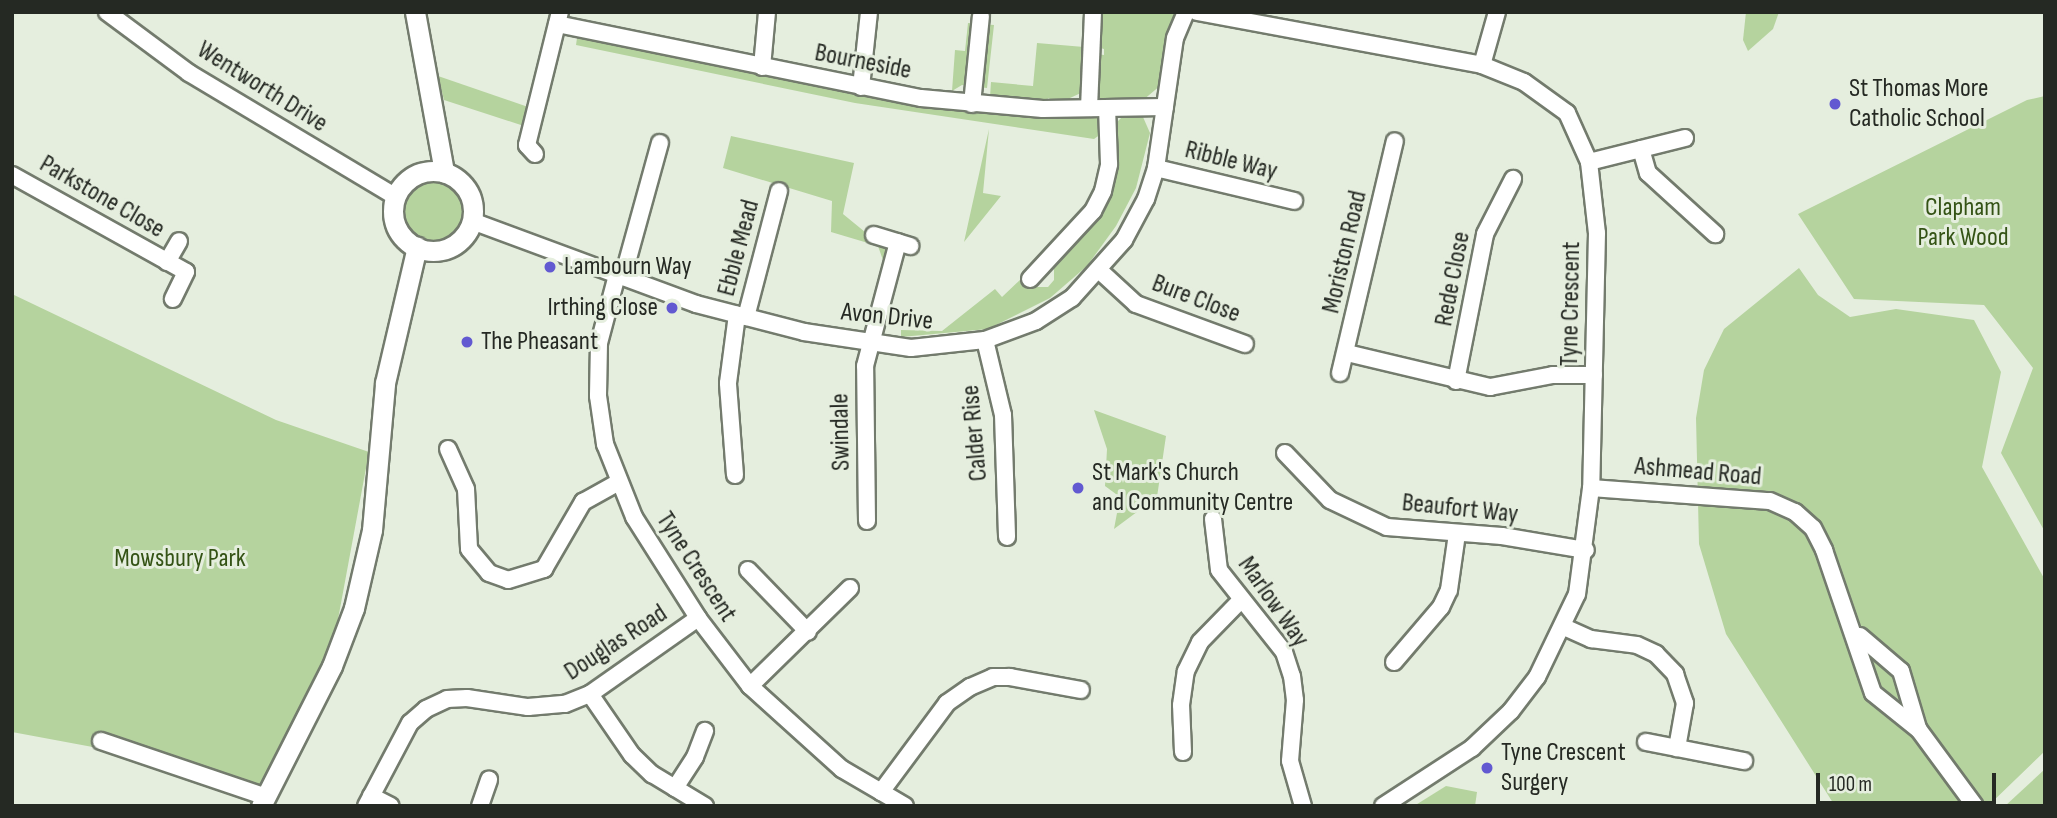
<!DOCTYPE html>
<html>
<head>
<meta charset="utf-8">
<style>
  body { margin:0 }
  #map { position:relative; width:2057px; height:818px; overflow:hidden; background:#e5eede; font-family:"Sofia Sans Condensed",sans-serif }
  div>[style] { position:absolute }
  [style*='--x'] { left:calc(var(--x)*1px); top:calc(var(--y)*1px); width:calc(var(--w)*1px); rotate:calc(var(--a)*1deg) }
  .green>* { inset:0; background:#b5d39e }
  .round { border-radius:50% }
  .roads { filter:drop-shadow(2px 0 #737b6d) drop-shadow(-2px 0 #737b6d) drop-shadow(0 2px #737b6d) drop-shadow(0 -2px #737b6d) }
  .minor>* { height:16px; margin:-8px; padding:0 8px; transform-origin:8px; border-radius:8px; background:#fff }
  .major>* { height:19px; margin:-9.5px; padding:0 9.5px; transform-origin:9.5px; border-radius:9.5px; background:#fff }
  .major>.ring { margin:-9.5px; padding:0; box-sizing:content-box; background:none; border:19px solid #fff; border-radius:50% }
  .dots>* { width:19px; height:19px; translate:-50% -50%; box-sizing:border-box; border:4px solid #e5eede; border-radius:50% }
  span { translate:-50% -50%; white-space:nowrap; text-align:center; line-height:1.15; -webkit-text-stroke:6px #e5eede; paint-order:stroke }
  .street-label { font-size:26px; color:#252923 }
  .poi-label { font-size:26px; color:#252923 }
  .left { translate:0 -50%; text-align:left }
  .right { translate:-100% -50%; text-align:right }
  .park-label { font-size:26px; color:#345315 }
  .frame { position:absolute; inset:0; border:14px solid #252923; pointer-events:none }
  .scale { position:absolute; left:1816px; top:773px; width:180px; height:32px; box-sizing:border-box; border:4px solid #252923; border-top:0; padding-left:9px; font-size:21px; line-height:24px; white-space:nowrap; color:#252923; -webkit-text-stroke:5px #e5eede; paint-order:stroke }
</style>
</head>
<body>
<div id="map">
  <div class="green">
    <i style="clip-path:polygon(1097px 12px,1175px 12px,1161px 85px,1142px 101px,1100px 101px,1095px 94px,1097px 54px,1104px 55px,1104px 49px,1096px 47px)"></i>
    <i style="clip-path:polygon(1746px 12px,1779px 12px,1773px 29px,1748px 51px,1743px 40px)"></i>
    <i style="clip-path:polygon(968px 23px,994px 25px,987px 88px,962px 85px,952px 91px,955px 50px,965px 51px)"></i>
    <i style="clip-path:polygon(570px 32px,804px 81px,1094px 115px,1101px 119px,1101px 134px,1094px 139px,855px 103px,576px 45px,577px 38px,564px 35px)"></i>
    <i style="clip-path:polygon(1037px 43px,1084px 47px,1083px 92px,1070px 98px,1070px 104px,1053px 104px,1049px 98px,1038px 104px,990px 97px,991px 82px,1033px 86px)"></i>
    <i style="clip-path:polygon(438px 76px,531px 108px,527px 127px,444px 100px)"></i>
    <i style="clip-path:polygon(2045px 96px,2045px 532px,2001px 453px,2033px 368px,1984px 305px,1854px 299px,1798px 214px,2027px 100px)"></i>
    <i style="clip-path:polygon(1125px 114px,1143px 117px,1150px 133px,1136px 188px,1116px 226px,1087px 266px,1050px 298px,988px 329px,901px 337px,901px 330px,942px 331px,995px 289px,1002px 297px,1021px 279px,1032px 287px,1048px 287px,1054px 280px,1054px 263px,1094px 220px,1113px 126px)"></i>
    <i style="clip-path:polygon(989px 129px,983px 193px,1001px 196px,964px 242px)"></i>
    <i style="clip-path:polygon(731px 136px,854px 163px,843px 214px,887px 250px,885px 266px,878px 246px,831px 232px,832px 201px,723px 168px)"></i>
    <i class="round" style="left:403px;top:178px;width:64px;height:64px"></i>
    <i style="clip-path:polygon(1799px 268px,1818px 295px,1850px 317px,1896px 309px,1974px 320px,2001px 372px,1982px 467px,2045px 580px,2045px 751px,1988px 806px,1835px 806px,1726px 634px,1699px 544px,1696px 418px,1704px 370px,1724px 329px)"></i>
    <i style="clip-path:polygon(12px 294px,276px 420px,369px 452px,334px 641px,252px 803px,98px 748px,12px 732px)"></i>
    <i style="clip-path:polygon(1094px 410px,1166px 436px,1157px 497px,1114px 529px,1120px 497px,1105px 486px,1107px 449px)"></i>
    <i style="clip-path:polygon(2045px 769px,2045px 806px,2005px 806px)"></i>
    <i style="clip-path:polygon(1446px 786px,1477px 792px,1475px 806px,1414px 806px)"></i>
  </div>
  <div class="roads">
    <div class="minor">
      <i style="--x:107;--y:12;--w:102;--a:36.6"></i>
      <i style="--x:189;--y:73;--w:241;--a:30.9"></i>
      <i style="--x:1197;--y:12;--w:290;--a:10.5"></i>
      <i style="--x:1482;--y:65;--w:45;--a:22"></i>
      <i style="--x:1524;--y:82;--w:53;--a:35.8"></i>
      <i style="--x:1567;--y:113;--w:54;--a:65.8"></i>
      <i style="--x:1589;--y:162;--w:71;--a:83.6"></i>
      <i style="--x:1597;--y:233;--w:255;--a:91.3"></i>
      <i style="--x:1591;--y:488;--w:107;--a:97.5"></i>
      <i style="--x:1577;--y:594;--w:92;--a:115.7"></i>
      <i style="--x:1537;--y:677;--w:43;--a:127.4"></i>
      <i style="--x:1511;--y:711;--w:54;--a:136.5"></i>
      <i style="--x:1472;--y:748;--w:106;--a:146.9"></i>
      <i style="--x:557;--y:24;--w:371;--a:11.5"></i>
      <i style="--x:921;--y:98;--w:122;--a:5.2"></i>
      <i style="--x:1043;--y:109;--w:122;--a:-0.9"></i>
      <i style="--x:1482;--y:65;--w:55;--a:-74.2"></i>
      <i style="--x:762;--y:67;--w:55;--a:-84.8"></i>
      <i style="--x:861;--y:87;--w:75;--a:-83.9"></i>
      <i style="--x:972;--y:104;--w:88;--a:-84.2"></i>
      <i style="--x:1089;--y:108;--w:96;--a:-87.6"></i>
      <i style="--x:1641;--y:149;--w:25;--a:74"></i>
      <i style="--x:1648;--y:173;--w:91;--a:42.3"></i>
      <i style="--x:535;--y:154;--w:12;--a:-132"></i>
      <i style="--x:527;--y:145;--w:137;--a:-76.1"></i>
      <i style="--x:1589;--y:162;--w:99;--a:-14"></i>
      <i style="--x:1156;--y:168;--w:142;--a:13.4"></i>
      <i style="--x:12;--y:175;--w:199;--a:29.1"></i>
      <i style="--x:186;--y:272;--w:30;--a:116"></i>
      <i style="--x:472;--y:221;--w:239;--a:20.3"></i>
      <i style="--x:696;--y:304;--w:112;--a:14.5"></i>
      <i style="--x:804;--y:332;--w:108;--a:8.5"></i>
      <i style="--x:911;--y:348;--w:74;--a:-6.2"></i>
      <i style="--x:985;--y:340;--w:54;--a:-20.4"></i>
      <i style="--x:1036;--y:321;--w:43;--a:-32.6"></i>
      <i style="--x:1072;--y:298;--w:78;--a:-48.1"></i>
      <i style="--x:1124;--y:240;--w:47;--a:-61.8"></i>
      <i style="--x:1146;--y:199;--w:33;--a:-72"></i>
      <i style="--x:1156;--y:168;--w:131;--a:-81.7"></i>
      <i style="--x:1175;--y:38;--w:28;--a:-67"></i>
      <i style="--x:874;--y:235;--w:38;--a:17"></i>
      <i style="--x:167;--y:262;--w:24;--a:-60"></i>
      <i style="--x:1100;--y:271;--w:49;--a:42.5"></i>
      <i style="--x:1136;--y:304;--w:116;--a:20.2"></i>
      <i style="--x:617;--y:275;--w:70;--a:104.8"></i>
      <i style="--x:599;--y:343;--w:53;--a:91.1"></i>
      <i style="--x:598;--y:396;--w:49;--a:81.7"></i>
      <i style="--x:605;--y:444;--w:79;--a:68.3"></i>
      <i style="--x:634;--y:517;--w:120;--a:57.6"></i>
      <i style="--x:698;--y:618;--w:86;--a:52.6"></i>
      <i style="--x:750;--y:686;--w:124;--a:42.1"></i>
      <i style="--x:842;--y:769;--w:73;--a:30.4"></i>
      <i style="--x:623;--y:277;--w:139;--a:-74.6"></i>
      <i style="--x:1030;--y:279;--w:93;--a:-47.2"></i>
      <i style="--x:1093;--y:211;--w:22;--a:-63"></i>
      <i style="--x:1103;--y:191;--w:28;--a:-77"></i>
      <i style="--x:1109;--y:164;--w:56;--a:-92"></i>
      <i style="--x:746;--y:317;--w:130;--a:-75.3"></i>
      <i style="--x:985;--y:340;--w:77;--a:76.5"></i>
      <i style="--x:1003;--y:415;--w:122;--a:88.1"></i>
      <i style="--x:1347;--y:353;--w:147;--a:13.4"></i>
      <i style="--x:1490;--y:387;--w:64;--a:-10.8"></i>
      <i style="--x:1553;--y:375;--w:41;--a:0"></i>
      <i style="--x:1340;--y:373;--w:238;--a:-76.7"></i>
      <i style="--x:1456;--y:381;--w:150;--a:-78.8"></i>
      <i style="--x:1485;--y:234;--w:62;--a:-63"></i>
      <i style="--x:448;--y:449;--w:44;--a:65.8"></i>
      <i style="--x:466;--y:489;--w:60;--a:87.1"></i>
      <i style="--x:469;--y:549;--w:31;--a:50"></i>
      <i style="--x:489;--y:573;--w:20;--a:20"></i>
      <i style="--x:508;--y:580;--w:38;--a:-17"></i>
      <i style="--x:544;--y:569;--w:78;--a:-59.8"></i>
      <i style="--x:583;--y:502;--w:39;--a:-29"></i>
      <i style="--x:1285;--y:453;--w:65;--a:46.2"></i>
      <i style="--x:1330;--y:500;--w:63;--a:25.3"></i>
      <i style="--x:1387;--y:527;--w:115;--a:4.5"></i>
      <i style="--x:1502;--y:536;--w:85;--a:9.5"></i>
      <i style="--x:735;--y:475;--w:92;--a:-94.4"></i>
      <i style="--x:728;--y:383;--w:69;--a:-82.5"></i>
      <i style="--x:1591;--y:488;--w:179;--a:4.2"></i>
      <i style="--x:1770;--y:501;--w:27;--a:24"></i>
      <i style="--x:1795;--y:512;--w:24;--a:42"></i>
      <i style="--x:1813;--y:528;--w:25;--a:63"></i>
      <i style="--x:1824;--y:550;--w:151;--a:71.1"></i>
      <i style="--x:1873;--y:693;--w:59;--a:38.8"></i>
      <i style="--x:1919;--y:730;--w:94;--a:53.6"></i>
      <i style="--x:1213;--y:519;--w:51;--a:83.3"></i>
      <i style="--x:1219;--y:570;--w:105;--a:51.6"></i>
      <i style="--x:1284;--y:652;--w:25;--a:72"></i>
      <i style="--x:1292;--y:676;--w:24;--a:83"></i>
      <i style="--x:1295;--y:700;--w:61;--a:94.7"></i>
      <i style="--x:1290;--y:761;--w:47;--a:73.9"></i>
      <i style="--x:867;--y:521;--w:155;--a:-90.7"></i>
      <i style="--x:865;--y:366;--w:128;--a:-75.1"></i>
      <i style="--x:748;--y:570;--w:86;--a:45.9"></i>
      <i style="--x:1564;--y:627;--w:30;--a:24"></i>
      <i style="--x:1591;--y:639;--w:46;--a:7.4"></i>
      <i style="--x:1637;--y:645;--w:21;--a:25"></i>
      <i style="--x:1656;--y:654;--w:28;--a:46"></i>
      <i style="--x:1675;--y:674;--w:31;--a:71"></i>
      <i style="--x:1685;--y:703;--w:46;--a:100.1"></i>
      <i style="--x:1860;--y:636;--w:54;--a:40.5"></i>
      <i style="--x:1901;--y:671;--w:59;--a:73.4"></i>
      <i style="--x:1394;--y:662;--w:72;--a:-49.5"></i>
      <i style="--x:1441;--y:607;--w:19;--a:-65"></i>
      <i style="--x:1449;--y:590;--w:57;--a:-81.9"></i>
      <i style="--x:750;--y:686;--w:140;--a:-44.4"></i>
      <i style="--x:590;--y:694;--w:74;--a:55.5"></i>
      <i style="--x:632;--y:755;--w:28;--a:44"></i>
      <i style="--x:652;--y:774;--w:62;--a:31.1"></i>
      <i style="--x:101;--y:741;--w:174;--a:18.7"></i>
      <i style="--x:1646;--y:742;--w:100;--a:11"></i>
      <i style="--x:1183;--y:752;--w:47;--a:-92.4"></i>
      <i style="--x:1181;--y:705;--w:34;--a:-82"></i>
      <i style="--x:1186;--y:671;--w:32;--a:-64"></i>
      <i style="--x:1200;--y:642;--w:59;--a:-45.7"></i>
      <i style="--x:675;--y:788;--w:37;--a:-57"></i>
      <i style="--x:695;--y:757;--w:28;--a:-69"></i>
      <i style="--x:881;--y:792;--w:111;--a:-53.4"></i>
      <i style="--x:947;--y:703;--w:28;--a:-35"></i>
      <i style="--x:970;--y:687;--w:25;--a:-23"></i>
      <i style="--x:993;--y:677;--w:17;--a:0"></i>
      <i style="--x:1010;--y:677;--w:72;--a:10.4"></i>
      <i style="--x:371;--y:796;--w:22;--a:27"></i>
      <i style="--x:366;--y:806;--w:94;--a:-62.1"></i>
      <i style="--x:410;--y:723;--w:21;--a:-41"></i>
      <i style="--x:426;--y:709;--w:23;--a:-25"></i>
      <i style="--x:447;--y:699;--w:20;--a:-3"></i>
      <i style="--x:467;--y:698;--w:62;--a:8.4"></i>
      <i style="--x:528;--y:707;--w:37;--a:-5"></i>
      <i style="--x:565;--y:704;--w:27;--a:-22"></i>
      <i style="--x:590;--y:694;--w:132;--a:-35.1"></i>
      <i style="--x:480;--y:806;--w:28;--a:-71"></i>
    </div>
    <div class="major">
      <i style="--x:415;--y:12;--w:163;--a:79.7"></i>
      <i class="ring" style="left:393px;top:171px;width:61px;height:61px"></i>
      <i style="--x:261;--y:806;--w:157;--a:-63.1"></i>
      <i style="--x:332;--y:666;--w:62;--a:-69.2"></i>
      <i style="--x:354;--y:608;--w:80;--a:-77"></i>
      <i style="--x:372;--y:530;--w:148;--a:-84.9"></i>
      <i style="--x:385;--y:383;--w:140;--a:-76.8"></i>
    </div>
  </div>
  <div class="dots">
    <i style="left:1835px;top:104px;background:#6259d1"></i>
    <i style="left:550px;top:267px;background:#6259d1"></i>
    <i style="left:672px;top:308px;background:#6259d1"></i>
    <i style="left:467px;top:342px;background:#6259d1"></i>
    <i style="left:1078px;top:488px;background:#6259d1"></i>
    <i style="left:1487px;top:768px;background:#6259d1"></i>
  </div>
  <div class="street-label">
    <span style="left:863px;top:62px;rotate:11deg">Bourneside</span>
    <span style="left:262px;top:87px;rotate:32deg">Wentworth Drive</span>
    <span style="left:1231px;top:161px;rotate:14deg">Ribble Way</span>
    <span style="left:102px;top:197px;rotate:30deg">Parkstone Close</span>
    <span style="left:739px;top:248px;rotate:-75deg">Ebble Mead</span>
    <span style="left:1345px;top:252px;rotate:-77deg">Moriston Road</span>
    <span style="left:1453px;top:279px;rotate:-79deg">Rede Close</span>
    <span style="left:1196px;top:299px;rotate:21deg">Bure Close</span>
    <span style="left:1571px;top:304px;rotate:-89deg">Tyne Crescent</span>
    <span style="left:887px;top:317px;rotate:6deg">Avon Drive</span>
    <span style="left:841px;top:432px;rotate:-91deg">Swindale</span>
    <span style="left:975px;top:433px;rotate:-95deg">Calder Rise</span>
    <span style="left:1698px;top:472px;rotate:5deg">Ashmead Road</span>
    <span style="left:1460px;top:509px;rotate:6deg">Beaufort Way</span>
    <span style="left:696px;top:567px;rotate:57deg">Tyne Crescent</span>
    <span style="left:1273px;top:602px;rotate:55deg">Marlow Way</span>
    <span style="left:616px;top:643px;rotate:-33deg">Douglas Road</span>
  </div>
  <div class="poi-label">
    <span class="left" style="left:1849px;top:104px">St Thomas More<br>Catholic School</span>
    <span class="left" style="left:564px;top:267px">Lambourn Way</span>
    <span class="right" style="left:658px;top:308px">Irthing Close</span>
    <span class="left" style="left:481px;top:342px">The Pheasant</span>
    <span class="left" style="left:1092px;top:488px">St Mark's Church<br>and Community Centre</span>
    <span class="left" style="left:1501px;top:768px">Tyne Crescent<br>Surgery</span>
  </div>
  <div class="park-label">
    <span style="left:1963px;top:223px">Clapham<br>Park Wood</span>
    <span style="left:180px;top:559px">Mowsbury Park</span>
  </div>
  <div class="frame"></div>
  <div class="scale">100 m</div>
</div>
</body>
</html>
